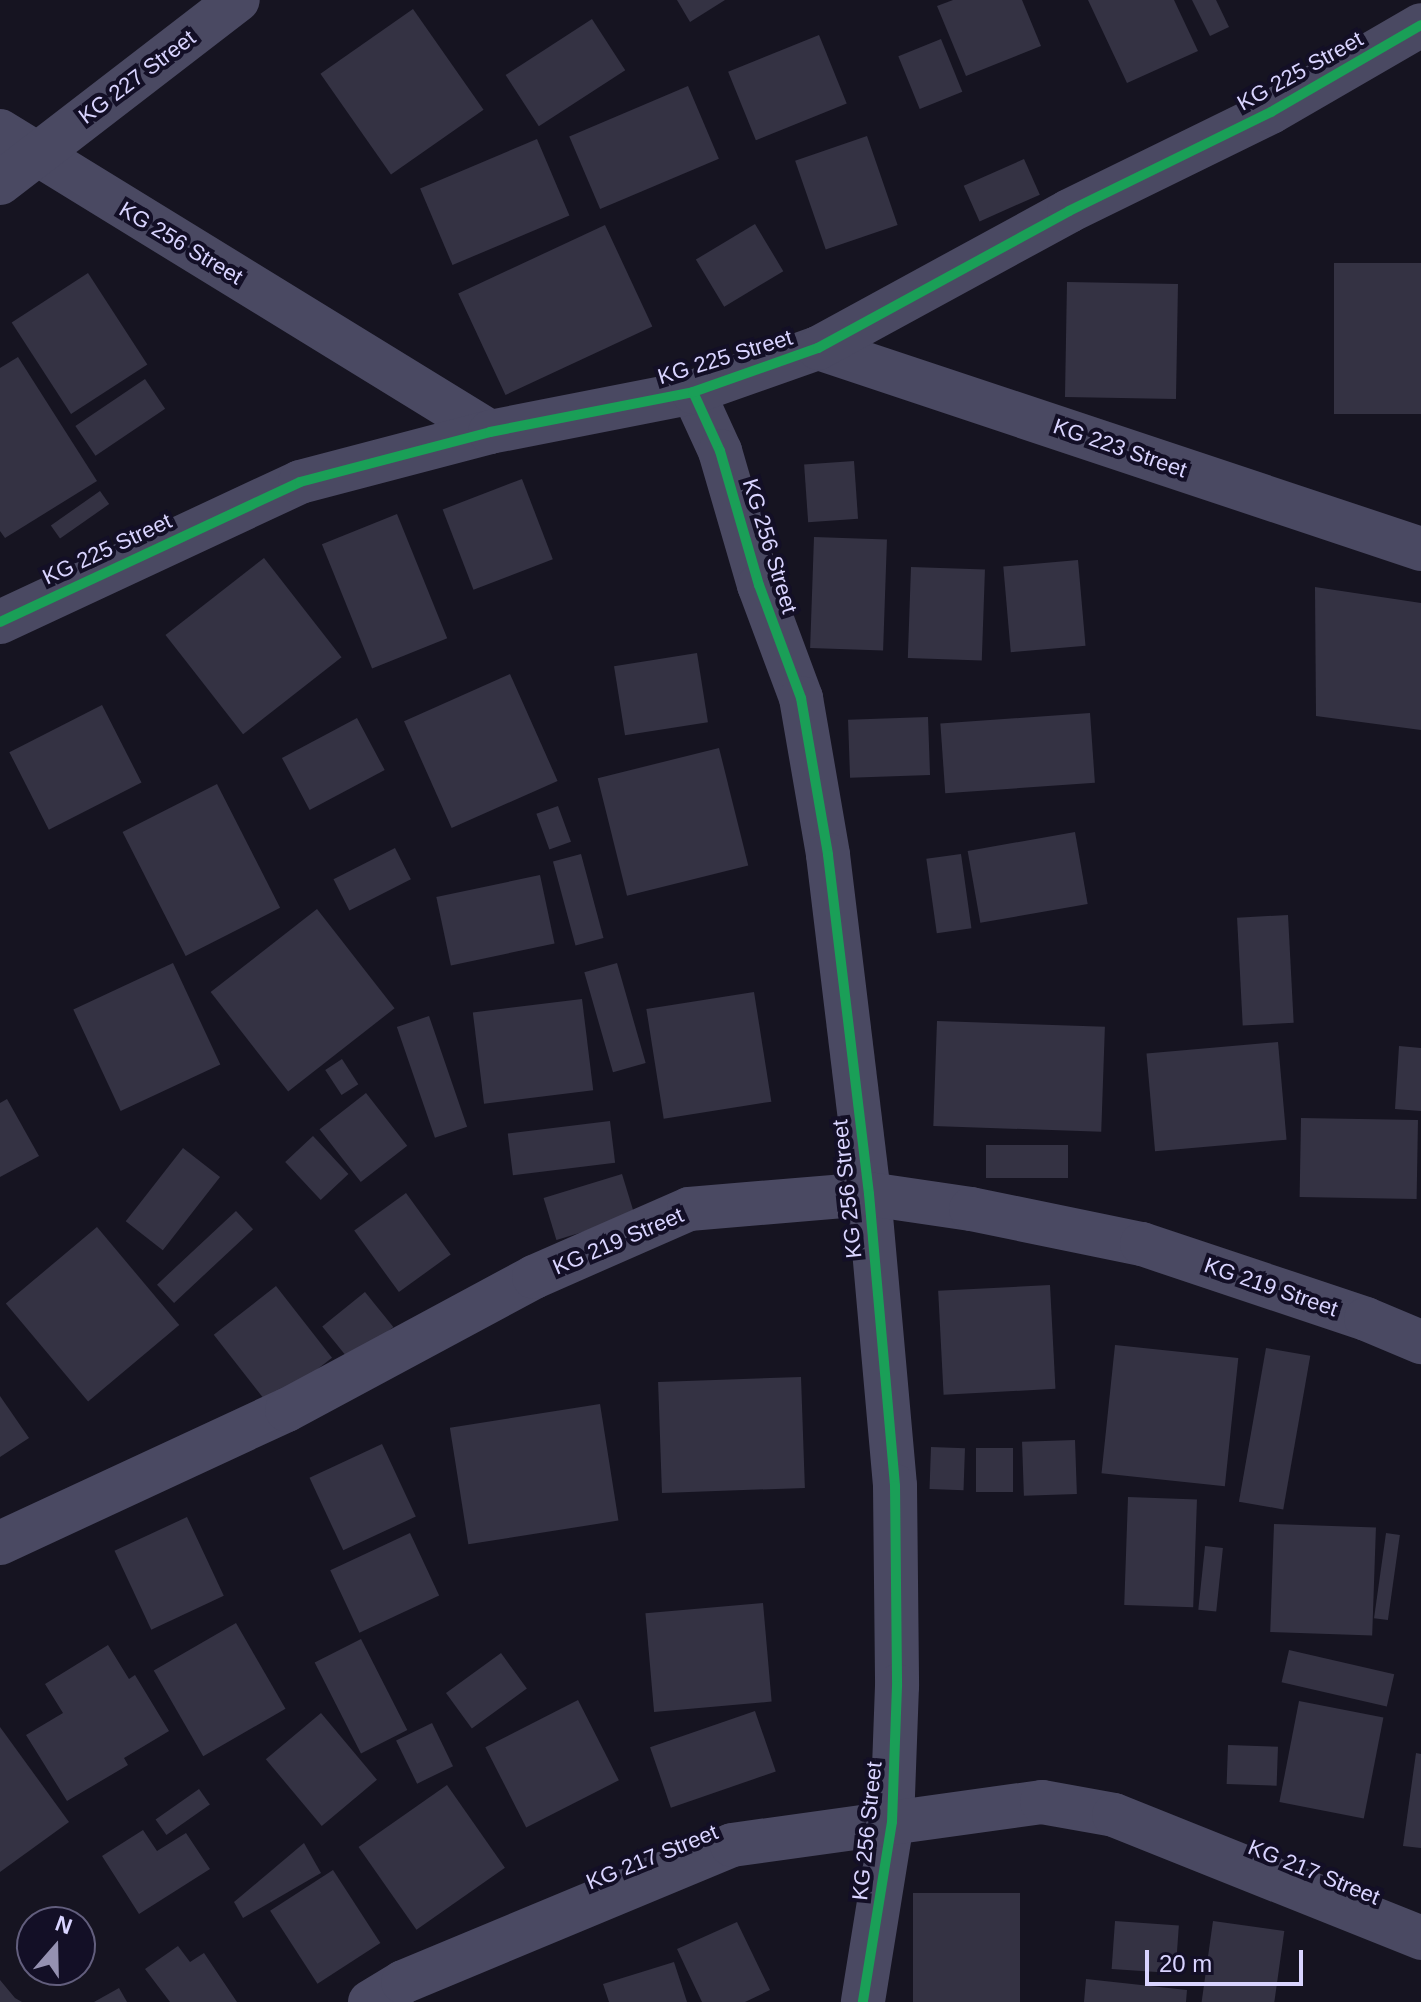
<!DOCTYPE html>
<html>
<head>
<meta charset="utf-8">
<style>
  body { margin:0 }
  #map { position:relative; width:1421px; height:2002px; overflow:hidden; background:#161421; font-family:Helvetica,sans-serif }
  div>[style] { position:absolute }
  [style*='--x'] { left:calc(var(--x)*1px); top:calc(var(--y)*1px); width:calc(var(--w)*1px); rotate:calc(var(--a)*1deg) }
  .building>* { inset:0; background:#343243; transform-origin:0 0 }
  .street>* { height:44px; margin:-22px; padding:0 22px; transform-origin:22px; border-radius:22px; background:#4a4962 }
  .cycleway>* { height:10px; margin:-5px; padding:0 5px; transform-origin:5px; border-radius:5px; background:#1a9f57 }
  span { translate:-50% -50%; white-space:nowrap; text-align:center; line-height:1.15; -webkit-text-stroke:8px #130f26; paint-order:stroke }
  .street-label { font-size:22px; color:#d9d4ff }
  .north { position:absolute; left:16px; top:1906px; width:80px; height:80px; box-sizing:border-box; background:#130f26; border:2px solid #625e7d; border-radius:50%; rotate:20deg; font-size:22px; font-weight:700; line-height:32px; text-align:center; color:#d9d4ff }
  .north::after { content:''; display:block; margin:auto; width:28px; height:36px; background:#9591b1; clip-path:polygon(50% 0,100% 100%,50% 72%,0 100%) }
  .scale { position:absolute; left:1145px; top:1950px; width:158px; height:36px; box-sizing:border-box; border:4px solid #d9d4ff; border-top:0; padding-left:10px; font-size:24px; line-height:28px; white-space:nowrap; color:#d9d4ff; -webkit-text-stroke:6px #130f26; paint-order:stroke }
</style>
</head>
<body>
<div id="map">
  <div class="building">
    <i style="clip-path:polygon(677px 0,725px 0,690px 22px)"></i>
    <i style="clip-path:polygon(953px 0,1022px 0,1041px 46px,966px 76px,937px 6px)"></i>
    <i style="clip-path:polygon(1088px 0,1174px 0,1198px 51px,1127px 83px)"></i>
    <i style="clip-path:polygon(1192px 0,1216px 0,1229px 27px,1210px 36px)"></i>
    <i style="left:413px;top:9px;width:123px;height:113px;rotate:55deg"></i>
    <i style="left:592px;top:19px;width:61px;height:103px;rotate:57deg"></i>
    <i style="left:819px;top:35px;width:74px;height:98px;rotate:68deg"></i>
    <i style="left:941px;top:39px;width:57px;height:46px;rotate:68deg"></i>
    <i style="left:688px;top:86px;width:79px;height:129px;rotate:67deg"></i>
    <i style="left:867px;top:136px;width:94px;height:76px;rotate:71deg"></i>
    <i style="left:537px;top:139px;width:83px;height:127px;rotate:67deg"></i>
    <i style="left:1024px;top:159px;width:39px;height:66px;rotate:66deg"></i>
    <i style="left:755px;top:224px;width:55px;height:69px;rotate:59deg"></i>
    <i style="left:605px;top:225px;width:112px;height:162px;rotate:65deg"></i>
    <i style="left:1421px;top:263px;width:151px;height:87px;rotate:90deg"></i>
    <i style="left:88px;top:273px;width:109px;height:91px;rotate:57deg"></i>
    <i style="left:1067px;top:282px;width:111px;height:115px;rotate:1deg"></i>
    <i style="clip-path:polygon(18px 357px,97px 481px,5px 538px,0 531px,0 368px)"></i>
    <i style="left:145px;top:379px;width:36px;height:84px;rotate:56deg"></i>
    <i style="left:854px;top:461px;width:58px;height:50px;rotate:86deg"></i>
    <i style="left:522px;top:479px;width:86px;height:85px;rotate:69deg"></i>
    <i style="left:100px;top:491px;width:16px;height:60px;rotate:55deg"></i>
    <i style="left:397px;top:514px;width:134px;height:81px;rotate:68deg"></i>
    <i style="left:814px;top:537px;width:73px;height:111px;rotate:2deg"></i>
    <i style="left:264px;top:558px;width:126px;height:125px;rotate:52deg"></i>
    <i style="left:1078px;top:560px;width:86px;height:75px;rotate:85deg"></i>
    <i style="left:911px;top:567px;width:74px;height:91px;rotate:2deg"></i>
    <i style="clip-path:polygon(1315px 587px,1421px 603px,1421px 730px,1316px 716px)"></i>
    <i style="left:697px;top:653px;width:70px;height:84px;rotate:81deg"></i>
    <i style="left:510px;top:674px;width:117px;height:116px;rotate:66deg"></i>
    <i style="left:102px;top:705px;width:87px;height:104px;rotate:63deg"></i>
    <i style="left:1090px;top:713px;width:70px;height:150px;rotate:86deg"></i>
    <i style="left:928px;top:717px;width:58px;height:80px;rotate:88deg"></i>
    <i style="left:357px;top:718px;width:59px;height:85px;rotate:62deg"></i>
    <i style="left:719px;top:748px;width:121px;height:125px;rotate:76deg"></i>
    <i style="left:217px;top:784px;width:139px;height:106px;rotate:63deg"></i>
    <i style="left:558px;top:806px;width:38px;height:23px;rotate:70deg"></i>
    <i style="left:1075px;top:832px;width:73px;height:109px;rotate:80deg"></i>
    <i style="left:395px;top:848px;width:35px;height:69px;rotate:63deg"></i>
    <i style="left:581px;top:854px;width:87px;height:29px;rotate:75deg"></i>
    <i style="left:961px;top:854px;width:75px;height:35px;rotate:82deg"></i>
    <i style="left:540px;top:875px;width:70px;height:106px;rotate:78deg"></i>
    <i style="left:317px;top:909px;width:126px;height:135px;rotate:52deg"></i>
    <i style="left:1288px;top:915px;width:108px;height:51px;rotate:87deg"></i>
    <i style="left:173px;top:963px;width:112px;height:110px;rotate:65deg"></i>
    <i style="left:617px;top:963px;width:104px;height:34px;rotate:74deg"></i>
    <i style="left:754px;top:992px;width:111px;height:109px;rotate:81deg"></i>
    <i style="left:582px;top:999px;width:92px;height:110px;rotate:83deg"></i>
    <i style="left:429px;top:1016px;width:117px;height:34px;rotate:71deg"></i>
    <i style="left:937px;top:1021px;width:168px;height:105px;rotate:2deg"></i>
    <i style="left:1278px;top:1042px;width:98px;height:132px;rotate:85deg"></i>
    <i style="clip-path:polygon(1399px 1046px,1421px 1048px,1421px 1111px,1395px 1109px)"></i>
    <i style="left:342px;top:1059px;width:30px;height:20px;rotate:57deg"></i>
    <i style="left:366px;top:1093px;width:67px;height:59px;rotate:52deg"></i>
    <i style="clip-path:polygon(7px 1099px,39px 1156px,0 1177px,0 1103px)"></i>
    <i style="left:1301px;top:1118px;width:117px;height:79px;rotate:1deg"></i>
    <i style="left:610px;top:1121px;width:42px;height:103px;rotate:83deg"></i>
    <i style="left:313px;top:1136px;width:52px;height:38px;rotate:47deg"></i>
    <i style="left:986px;top:1145px;width:82px;height:33px"></i>
    <i style="left:183px;top:1148px;width:47px;height:93px;rotate:38deg"></i>
    <i style="left:622px;top:1174px;width:44px;height:82px;rotate:73deg"></i>
    <i style="left:406px;top:1193px;width:76px;height:64px;rotate:54deg"></i>
    <i style="left:236px;top:1211px;width:25px;height:108px;rotate:47deg"></i>
    <i style="left:97px;top:1227px;width:128px;height:119px;rotate:50deg"></i>
    <i style="left:1050px;top:1285px;width:104px;height:112px;rotate:87deg"></i>
    <i style="left:276px;top:1286px;width:91px;height:79px;rotate:52deg"></i>
    <i style="left:365px;top:1292px;width:45px;height:55px;rotate:51deg"></i>
    <i style="left:1115px;top:1345px;width:124px;height:129px;rotate:6deg"></i>
    <i style="left:1266px;top:1348px;width:45px;height:156px;rotate:10deg"></i>
    <i style="left:801px;top:1377px;width:111px;height:143px;rotate:88deg"></i>
    <i style="clip-path:polygon(0 1396px,29px 1438px,0 1457px)"></i>
    <i style="left:600px;top:1404px;width:118px;height:152px;rotate:81deg"></i>
    <i style="left:1075px;top:1440px;width:54px;height:53px;rotate:88deg"></i>
    <i style="left:382px;top:1444px;width:80px;height:80px;rotate:65deg"></i>
    <i style="left:931px;top:1447px;width:34px;height:42px;rotate:2deg"></i>
    <i style="left:976px;top:1448px;width:37px;height:44px"></i>
    <i style="left:1128px;top:1497px;width:69px;height:108px;rotate:2deg"></i>
    <i style="left:187px;top:1517px;width:87px;height:80px;rotate:65deg"></i>
    <i style="left:1274px;top:1524px;width:102px;height:108px;rotate:2deg"></i>
    <i style="left:410px;top:1533px;width:69px;height:88px;rotate:65deg"></i>
    <i style="left:1386px;top:1533px;width:14px;height:86px;rotate:8deg"></i>
    <i style="left:1205px;top:1546px;width:18px;height:64px;rotate:6deg"></i>
    <i style="left:763px;top:1603px;width:99px;height:118px;rotate:85deg"></i>
    <i style="left:236px;top:1623px;width:99px;height:95px;rotate:60deg"></i>
    <i style="left:361px;top:1639px;width:102px;height:52px;rotate:63deg"></i>
    <i style="clip-path:polygon(108px 1645px,129px 1679px,135px 1675px,169px 1731px,124px 1758px,128px 1765px,67px 1801px,26px 1735px,63px 1713px,45px 1684px)"></i>
    <i style="left:1289px;top:1650px;width:108px;height:33px;rotate:13deg"></i>
    <i style="left:501px;top:1653px;width:44px;height:68px;rotate:54deg"></i>
    <i style="left:578px;top:1700px;width:90px;height:104px;rotate:63deg"></i>
    <i style="left:1299px;top:1701px;width:86px;height:103px;rotate:11deg"></i>
    <i style="left:755px;top:1711px;width:64px;height:111px;rotate:71deg"></i>
    <i style="left:321px;top:1713px;width:87px;height:72px;rotate:50deg"></i>
    <i style="left:432px;top:1723px;width:48px;height:40px;rotate:64deg"></i>
    <i style="clip-path:polygon(0 1727px,69px 1822px,0 1872px)"></i>
    <i style="left:1228px;top:1745px;width:50px;height:39px;rotate:2deg"></i>
    <i style="clip-path:polygon(1416px 1753px,1421px 1754px,1421px 1848px,1403px 1846px)"></i>
    <i style="left:447px;top:1785px;width:101px;height:108px;rotate:55deg"></i>
    <i style="left:199px;top:1789px;width:19px;height:53px;rotate:55deg"></i>
    <i style="clip-path:polygon(143px 1830px,157px 1851px,186px 1833px,210px 1869px,139px 1914px,102px 1856px)"></i>
    <i style="clip-path:polygon(304px 1843px,321px 1873px,243px 1918px,234px 1902px)"></i>
    <i style="left:333px;top:1870px;width:87px;height:75px;rotate:57deg"></i>
    <i style="left:913px;top:1893px;width:107px;height:109px"></i>
    <i style="left:1115px;top:1921px;width:64px;height:48px;rotate:4deg"></i>
    <i style="left:1213px;top:1921px;width:72px;height:82px;rotate:8deg"></i>
    <i style="clip-path:polygon(737px 1922px,770px 1990px,745px 2002px,702px 2002px,677px 1949px)"></i>
    <i style="clip-path:polygon(178px 1946px,190px 1962px,204px 1953px,237px 2002px,170px 2002px,145px 1969px)"></i>
    <i style="clip-path:polygon(674px 1962px,687px 2002px,609px 2002px,603px 1984px)"></i>
    <i style="clip-path:polygon(1086px 1979px,1187px 1990px,1186px 2002px,1084px 2002px)"></i>
    <i style="clip-path:polygon(0 1980px,15px 1998px,22px 2002px,0 2002px)"></i>
    <i style="clip-path:polygon(119px 1988px,127px 2002px,94px 2002px)"></i>
  </div>
  <div class="street">
    <i style="--x:0;--y:131;--w:575;--a:31.56"></i>
    <i style="--x:0;--y:183;--w:300;--a:-37.6"></i>
    <i style="--x:818;--y:348;--w:636;--a:18.43"></i>
    <i style="--x:693;--y:392;--w:65;--a:65.4"></i>
    <i style="--x:720;--y:451;--w:140;--a:73.8"></i>
    <i style="--x:759;--y:585;--w:121;--a:69.6"></i>
    <i style="--x:801;--y:698;--w:159;--a:80.2"></i>
    <i style="--x:828;--y:855;--w:341;--a:83.1"></i>
    <i style="--x:869;--y:1194;--w:293;--a:84.9"></i>
    <i style="--x:895;--y:1486;--w:200;--a:89.4"></i>
    <i style="--x:897;--y:1686;--w:136;--a:92.1"></i>
    <i style="--x:892;--y:1822;--w:182;--a:99.2"></i>
    <i style="--x:0;--y:622;--w:331;--a:-25"></i>
    <i style="--x:300;--y:482;--w:196;--a:-14.7"></i>
    <i style="--x:490;--y:432;--w:207;--a:-11.1"></i>
    <i style="--x:693;--y:392;--w:133;--a:-19.4"></i>
    <i style="--x:818;--y:348;--w:286;--a:-28.6"></i>
    <i style="--x:1069;--y:211;--w:225;--a:-26.1"></i>
    <i style="--x:1271;--y:112;--w:173;--a:-30.1"></i>
    <i style="--x:0;--y:1543;--w:316;--a:-24.9"></i>
    <i style="--x:287;--y:1410;--w:281;--a:-28.3"></i>
    <i style="--x:534;--y:1277;--w:169;--a:-23.7"></i>
    <i style="--x:689;--y:1209;--w:181;--a:-4.8"></i>
    <i style="--x:869;--y:1194;--w:103;--a:8.4"></i>
    <i style="--x:971;--y:1209;--w:175;--a:11.6"></i>
    <i style="--x:1142;--y:1244;--w:236;--a:18.5"></i>
    <i style="--x:1366;--y:1319;--w:60;--a:22.7"></i>
    <i style="--x:370;--y:2002;--w:39;--a:-31"></i>
    <i style="--x:403;--y:1982;--w:356;--a:-22.6"></i>
    <i style="--x:732;--y:1845;--w:313;--a:-7.9"></i>
    <i style="--x:1042;--y:1802;--w:73;--a:10.2"></i>
    <i style="--x:1114;--y:1815;--w:331;--a:21.8"></i>
  </div>
  <div class="cycleway">
    <i style="--x:693;--y:392;--w:65;--a:65.4"></i>
    <i style="--x:720;--y:451;--w:140;--a:73.8"></i>
    <i style="--x:759;--y:585;--w:121;--a:69.6"></i>
    <i style="--x:801;--y:698;--w:159;--a:80.2"></i>
    <i style="--x:828;--y:855;--w:341;--a:83.1"></i>
    <i style="--x:869;--y:1194;--w:293;--a:84.9"></i>
    <i style="--x:895;--y:1486;--w:200;--a:89.4"></i>
    <i style="--x:897;--y:1686;--w:136;--a:92.1"></i>
    <i style="--x:892;--y:1822;--w:182;--a:99.2"></i>
    <i style="--x:0;--y:622;--w:331;--a:-25"></i>
    <i style="--x:300;--y:482;--w:196;--a:-14.7"></i>
    <i style="--x:490;--y:432;--w:207;--a:-11.1"></i>
    <i style="--x:693;--y:392;--w:133;--a:-19.4"></i>
    <i style="--x:818;--y:348;--w:286;--a:-28.6"></i>
    <i style="--x:1069;--y:211;--w:225;--a:-26.1"></i>
    <i style="--x:1271;--y:112;--w:173;--a:-30.1"></i>
  </div>
  <div class="street-label">
    <span style="left:1300px;top:71px;rotate:-29deg">KG 225 Street</span>
    <span style="left:137px;top:77px;rotate:-37deg">KG 227 Street</span>
    <span style="left:181px;top:243px;rotate:31deg">KG 256 Street</span>
    <span style="left:725px;top:357px;rotate:-17deg">KG 225 Street</span>
    <span style="left:1120px;top:448px;rotate:19deg">KG 223 Street</span>
    <span style="left:770px;top:546px;rotate:73deg">KG 256 Street</span>
    <span style="left:107px;top:549px;rotate:-25deg">KG 225 Street</span>
    <span style="left:847px;top:1189px;rotate:-96deg">KG 256 Street</span>
    <span style="left:618px;top:1241px;rotate:-23deg">KG 219 Street</span>
    <span style="left:1271px;top:1287px;rotate:19deg">KG 219 Street</span>
    <span style="left:867px;top:1831px;rotate:-84deg">KG 256 Street</span>
    <span style="left:652px;top:1857px;rotate:-22deg">KG 217 Street</span>
    <span style="left:1314px;top:1872px;rotate:22deg">KG 217 Street</span>
  </div>
  <div class="north">N</div>
  <div class="scale">20 m</div>
</div>
</body>
</html>
